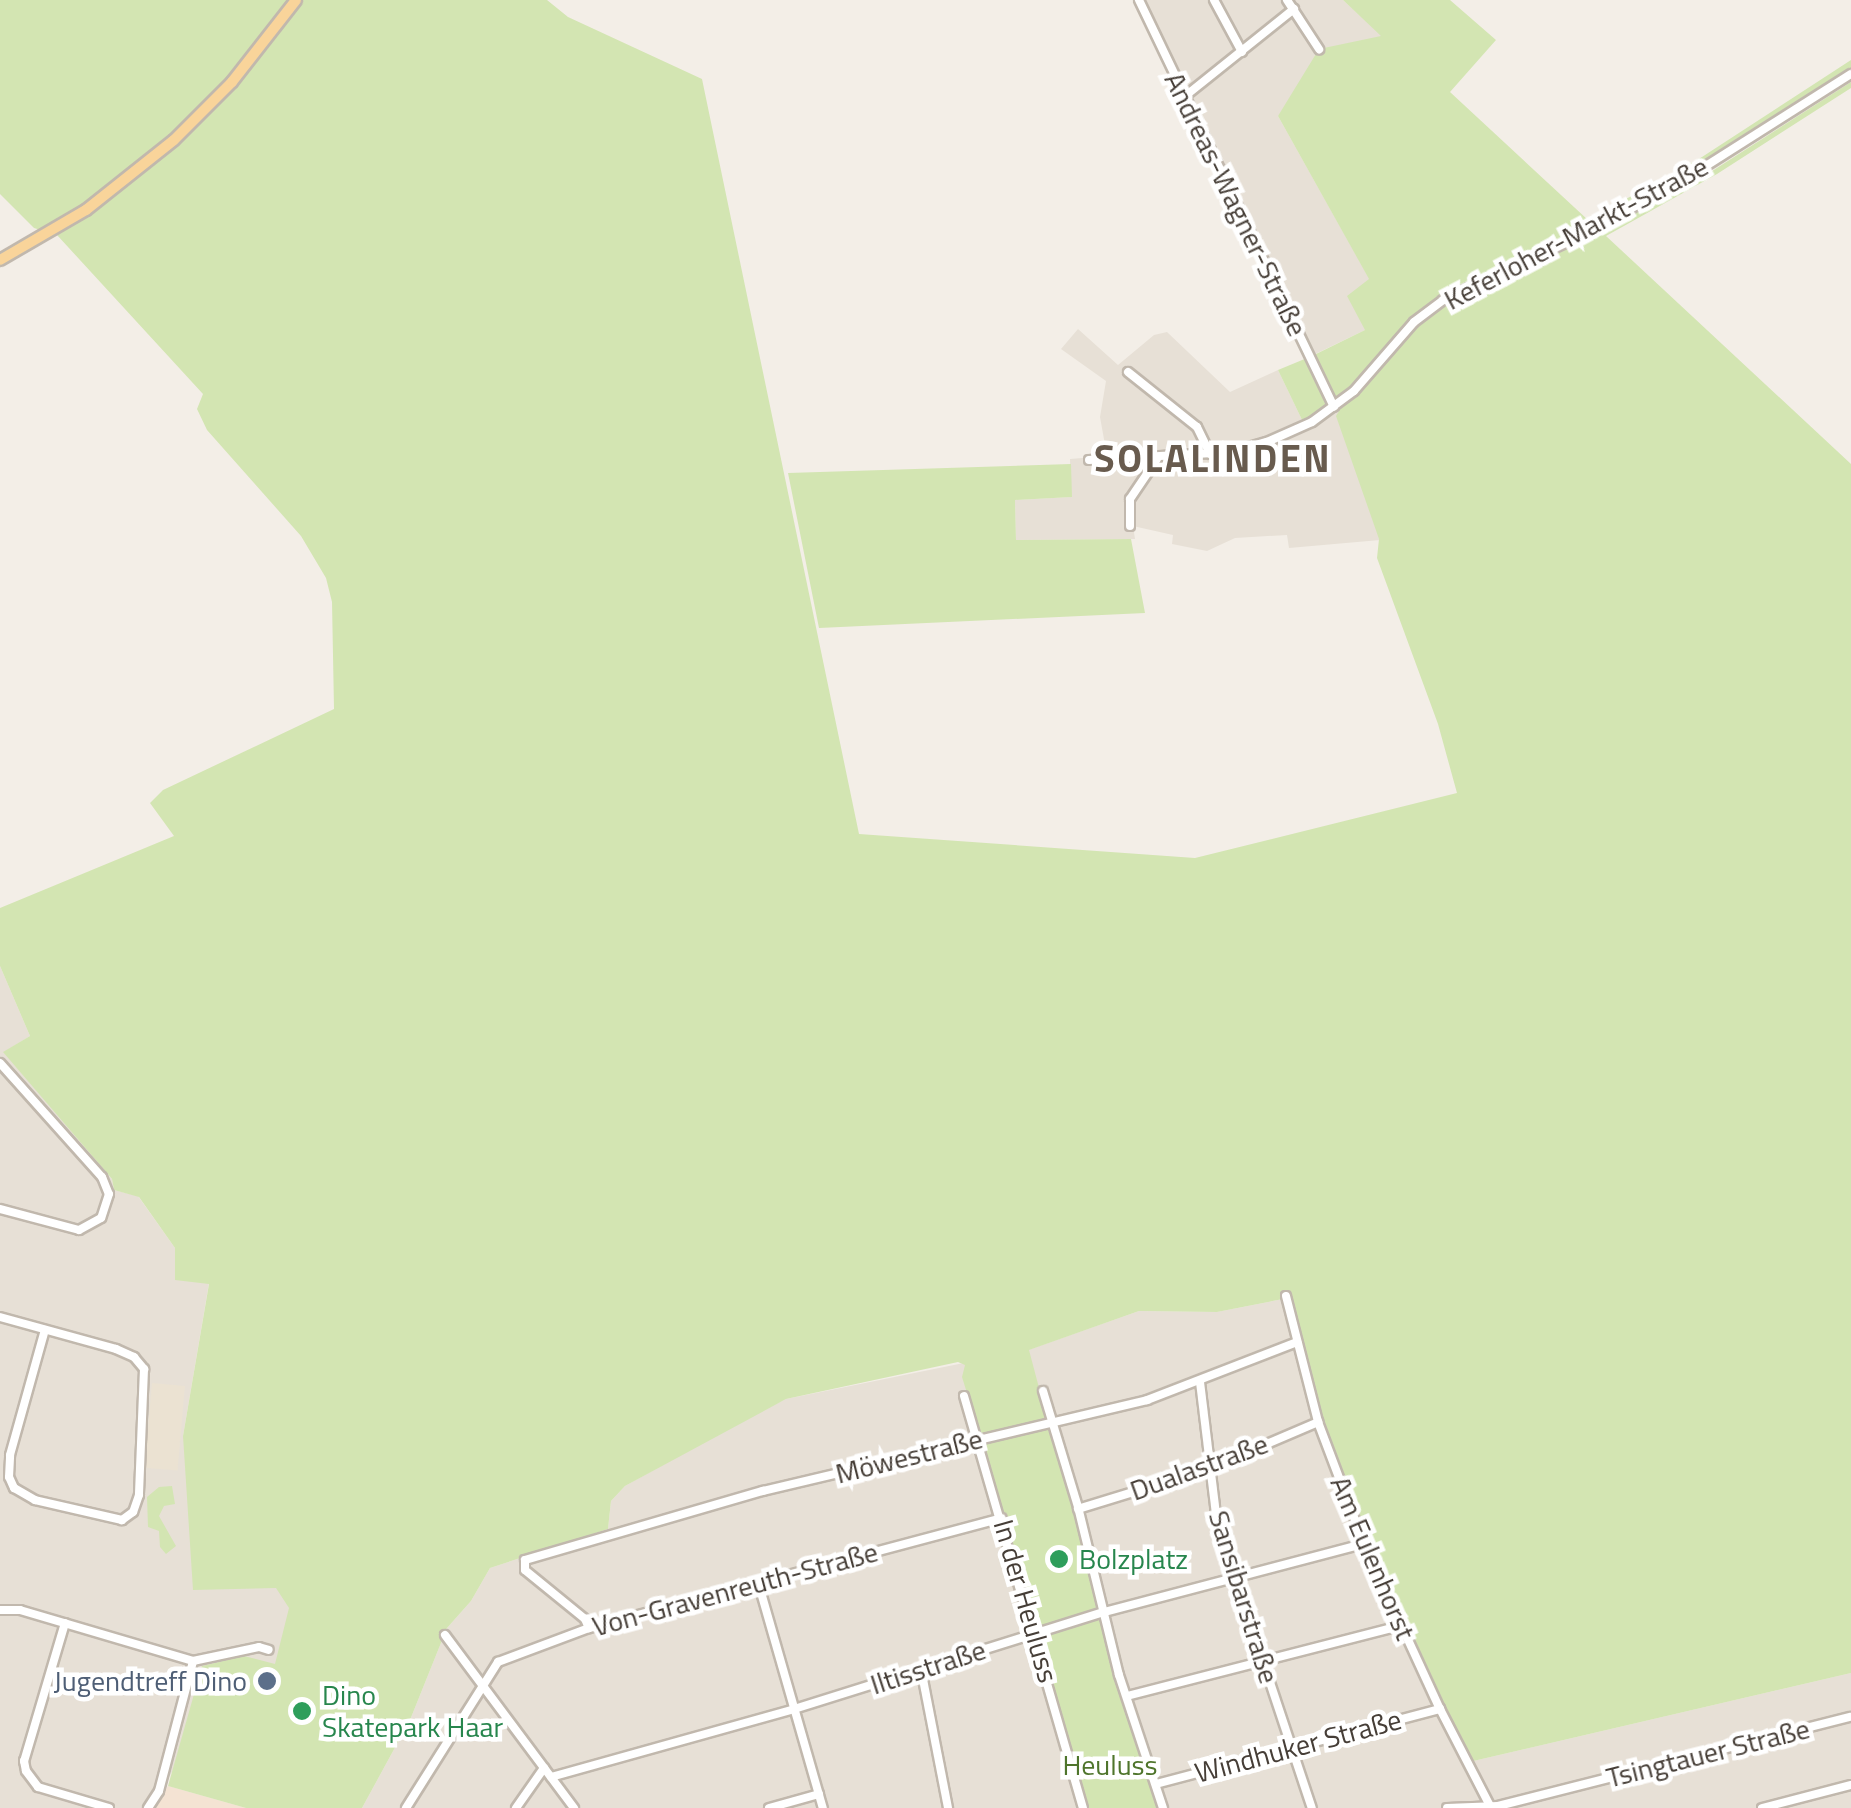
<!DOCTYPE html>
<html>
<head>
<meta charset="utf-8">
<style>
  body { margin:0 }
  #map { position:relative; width:1851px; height:1808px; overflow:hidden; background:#f3eee7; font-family:"Titillium Web",sans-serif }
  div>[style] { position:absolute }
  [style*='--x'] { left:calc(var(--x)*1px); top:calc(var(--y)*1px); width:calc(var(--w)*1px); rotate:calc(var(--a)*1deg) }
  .residential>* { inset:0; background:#e7e0d6 }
  .commercial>* { inset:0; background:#f4e3d3 }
  .education>* { inset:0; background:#ebe2d2; transform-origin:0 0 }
  .green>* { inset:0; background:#d3e5b2 }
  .roads { filter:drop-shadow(2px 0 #c1b8ad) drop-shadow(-2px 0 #c1b8ad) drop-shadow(0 2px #c1b8ad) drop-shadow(0 -2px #c1b8ad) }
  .minor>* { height:8px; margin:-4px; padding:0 4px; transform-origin:4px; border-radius:4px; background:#fff }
  .major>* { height:10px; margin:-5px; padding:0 5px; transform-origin:5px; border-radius:5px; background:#f9d49a }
  .dots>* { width:28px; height:28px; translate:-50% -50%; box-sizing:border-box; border:5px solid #fff; border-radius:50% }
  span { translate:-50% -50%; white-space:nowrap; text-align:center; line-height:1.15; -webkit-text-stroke:9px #fff; paint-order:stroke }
  .street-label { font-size:28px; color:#463e37 }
  .leisure-label { font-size:28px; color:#27864d }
  .left { translate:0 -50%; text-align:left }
  .service-label { font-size:28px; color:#4e5e75 }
  .right { translate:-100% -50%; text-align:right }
  .park-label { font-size:28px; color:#4f752c }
  .district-label { font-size:38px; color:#685b4e; font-weight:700; letter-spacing:2.5px }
</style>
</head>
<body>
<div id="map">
  <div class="residential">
    <i style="clip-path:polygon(1135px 0,1343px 0,1382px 36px,1278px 116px,1370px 280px,1365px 330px,1307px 358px)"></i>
    <i style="clip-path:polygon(1078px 329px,1118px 365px,1154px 335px,1167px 332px,1230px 392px,1278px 370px,1303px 422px,1336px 401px,1380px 540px,1289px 548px,1287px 535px,1235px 538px,1207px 551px,1172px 544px,1173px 535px,1133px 526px,1135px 539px,1016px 540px,1015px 500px,1071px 497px,1070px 459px,1107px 456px,1100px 417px,1106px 381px,1061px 349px)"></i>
    <i style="clip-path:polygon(0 966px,30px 1036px,4px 1052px,112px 1179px,114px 1190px,138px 1196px,175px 1248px,209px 1283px,183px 1436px,277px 1588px,427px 1591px,174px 1768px,153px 1808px,0 1808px)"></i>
    <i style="clip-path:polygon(1288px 1298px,1318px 1410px,1365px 1539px,1469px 1762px,1851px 1673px,1851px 1808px,362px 1808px,410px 1720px,447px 1628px,471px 1601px,490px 1568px,608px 1529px,611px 1501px,625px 1486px,749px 1417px,786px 1399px,1028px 1350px,1139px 1311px,1217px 1312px)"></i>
  </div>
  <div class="commercial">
    <i style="clip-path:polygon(168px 1786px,246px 1808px,153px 1808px)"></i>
  </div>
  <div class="education">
    <i style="left:152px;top:1383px;width:33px;height:85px;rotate:5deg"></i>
  </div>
  <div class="green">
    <i style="clip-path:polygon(0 0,547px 0,568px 17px,702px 79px,859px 834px,1195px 858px,1457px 793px,1438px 724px,1377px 558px,1379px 539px,1336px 416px,1339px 411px,1314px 355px,1365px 330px,1347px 296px,1369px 279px,1278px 116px,1319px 49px,1381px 36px,1343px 0,1450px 0,1496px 40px,1450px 92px,1588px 220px,1702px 157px,1851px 60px,1851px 70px,1839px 79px,1706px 163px,1591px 223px,1601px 231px,1706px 175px,1851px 82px,1851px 88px,1717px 174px,1606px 236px,1851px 464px,1851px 1673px,1469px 1762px,1365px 1539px,1318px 1410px,1288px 1298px,1217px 1312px,1139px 1311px,1029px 1350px,1047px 1418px,980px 1435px,962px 1377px,965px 1365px,958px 1362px,786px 1399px,625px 1486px,611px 1501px,608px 1529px,490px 1568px,471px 1601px,447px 1628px,410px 1720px,362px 1808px,246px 1808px,168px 1786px,202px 1666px,244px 1656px,275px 1664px,289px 1608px,276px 1588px,193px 1590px,183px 1436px,209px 1284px,175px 1280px,175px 1248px,139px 1197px,114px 1190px,112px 1179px,3px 1052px,30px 1036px,0 966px,0 908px,174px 836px,150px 803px,163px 790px,334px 709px,332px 602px,326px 578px,301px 536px,207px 430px,197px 409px,203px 394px,57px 235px,34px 228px,0 194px)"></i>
    <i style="clip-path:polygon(1307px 358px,1326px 405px,1303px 422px,1278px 370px)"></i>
    <i style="clip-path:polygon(1071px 464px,1072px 497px,1015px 500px,1016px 540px,1131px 539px,1145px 613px,819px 628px,788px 473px)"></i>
    <i style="clip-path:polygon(1047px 1427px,1065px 1475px,1099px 1607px,1039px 1627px,1033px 1622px,984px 1447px,985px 1443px)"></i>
    <i style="clip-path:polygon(172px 1486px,175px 1504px,164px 1506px,159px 1516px,176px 1546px,166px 1554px,160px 1547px,159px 1531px,148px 1527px,147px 1497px,159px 1487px)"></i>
    <i style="clip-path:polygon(1098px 1618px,1101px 1621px,1159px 1808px,1086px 1808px,1040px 1640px,1042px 1635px)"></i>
  </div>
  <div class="roads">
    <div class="minor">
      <i style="--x:1139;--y:0;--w:451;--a:64.4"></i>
      <i style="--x:1214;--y:0;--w:59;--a:61.7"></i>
      <i style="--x:1287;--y:0;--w:59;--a:56.9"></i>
      <i style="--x:1184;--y:97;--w:141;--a:-38.7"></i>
      <i style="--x:1128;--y:372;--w:88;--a:38.6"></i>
      <i style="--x:1197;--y:427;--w:30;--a:64"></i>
      <i style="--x:1089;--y:460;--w:142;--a:-3.2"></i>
      <i style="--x:1231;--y:452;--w:37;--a:-16"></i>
      <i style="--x:1267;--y:442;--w:49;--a:-24"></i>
      <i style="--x:1312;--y:422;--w:52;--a:-36.4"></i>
      <i style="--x:1354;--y:391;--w:91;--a:-49"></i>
      <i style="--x:1414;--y:322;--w:36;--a:-37"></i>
      <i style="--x:1443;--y:300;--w:149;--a:-25"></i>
      <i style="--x:1578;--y:237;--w:124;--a:-28.4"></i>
      <i style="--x:1687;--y:178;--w:194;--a:-32.4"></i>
      <i style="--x:1130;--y:526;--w:27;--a:-90"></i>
      <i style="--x:1130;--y:499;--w:48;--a:-56"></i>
      <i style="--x:0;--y:1063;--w:153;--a:48.2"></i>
      <i style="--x:102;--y:1177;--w:18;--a:68"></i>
      <i style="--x:109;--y:1194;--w:25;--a:108"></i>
      <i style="--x:101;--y:1218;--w:25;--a:151"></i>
      <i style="--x:79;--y:1230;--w:82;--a:-165.1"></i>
      <i style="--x:1286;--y:1296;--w:130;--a:75.7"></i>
      <i style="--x:1318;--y:1422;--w:130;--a:69.3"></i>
      <i style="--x:1364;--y:1544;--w:182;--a:65.3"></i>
      <i style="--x:1440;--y:1709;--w:111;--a:62.7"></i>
      <i style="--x:0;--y:1317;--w:120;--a:15.4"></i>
      <i style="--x:116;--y:1349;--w:20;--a:24"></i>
      <i style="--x:134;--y:1357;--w:16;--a:50"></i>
      <i style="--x:144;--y:1369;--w:126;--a:92.3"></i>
      <i style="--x:139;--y:1495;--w:18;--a:109"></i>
      <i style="--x:133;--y:1512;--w:14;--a:144"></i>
      <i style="--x:122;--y:1520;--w:89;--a:-167.1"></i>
      <i style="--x:35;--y:1500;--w:24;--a:-150"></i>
      <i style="--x:14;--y:1488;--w:12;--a:-114"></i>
      <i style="--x:9;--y:1477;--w:22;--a:-87"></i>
      <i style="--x:10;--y:1455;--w:130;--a:-74.4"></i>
      <i style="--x:1200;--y:1382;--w:142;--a:83.1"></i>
      <i style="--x:1217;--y:1523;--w:300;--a:71.6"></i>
      <i style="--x:1043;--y:1391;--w:121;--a:73.2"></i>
      <i style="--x:1078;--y:1507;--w:173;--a:76.3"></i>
      <i style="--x:1119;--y:1675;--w:140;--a:71.7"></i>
      <i style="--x:964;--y:1396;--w:429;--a:73.9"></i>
      <i style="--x:1078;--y:1509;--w:136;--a:-17.1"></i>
      <i style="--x:1208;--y:1469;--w:120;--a:-23.1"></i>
      <i style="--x:758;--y:1582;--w:235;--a:74"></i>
      <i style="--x:0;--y:1610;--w:20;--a:0"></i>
      <i style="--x:20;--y:1610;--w:180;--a:16.4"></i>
      <i style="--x:193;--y:1661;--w:67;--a:-12"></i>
      <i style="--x:259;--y:1647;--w:10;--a:17"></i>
      <i style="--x:65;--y:1623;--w:144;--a:106.5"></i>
      <i style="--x:24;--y:1761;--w:10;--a:79"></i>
      <i style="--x:26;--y:1771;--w:20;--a:53"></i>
      <i style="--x:38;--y:1787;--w:74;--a:16.5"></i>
      <i style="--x:589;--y:1628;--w:10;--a:-114"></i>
      <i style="--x:585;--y:1619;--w:77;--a:-140.8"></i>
      <i style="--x:525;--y:1570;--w:10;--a:-90"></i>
      <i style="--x:525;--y:1560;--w:248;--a:-16.2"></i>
      <i style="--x:763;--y:1491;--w:395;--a:-13.3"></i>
      <i style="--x:1147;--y:1400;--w:161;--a:-21.1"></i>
      <i style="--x:445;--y:1635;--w:216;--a:53.3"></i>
      <i style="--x:921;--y:1669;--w:142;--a:79"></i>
      <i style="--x:1127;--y:1696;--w:282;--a:-14.4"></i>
      <i style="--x:551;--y:1777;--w:252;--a:-15.6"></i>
      <i style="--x:794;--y:1709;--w:325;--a:-17.4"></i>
      <i style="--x:1104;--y:1612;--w:269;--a:-14.7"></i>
      <i style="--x:1156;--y:1784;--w:294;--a:-14.8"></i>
      <i style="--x:148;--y:1808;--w:20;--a:-57"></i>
      <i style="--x:159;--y:1791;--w:134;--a:-75.3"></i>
      <i style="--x:406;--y:1808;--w:173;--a:-57.8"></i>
      <i style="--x:498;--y:1662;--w:97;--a:-20.5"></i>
      <i style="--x:589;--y:1628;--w:427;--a:-14.9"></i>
      <i style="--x:516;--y:1808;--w:49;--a:-55"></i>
      <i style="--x:769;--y:1808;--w:52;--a:-15.6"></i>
      <i style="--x:1447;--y:1808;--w:51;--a:-2.2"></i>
      <i style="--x:1498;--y:1806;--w:364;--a:-14.2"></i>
      <i style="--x:1762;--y:1808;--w:92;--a:-14.5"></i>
    </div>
    <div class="major">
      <i style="--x:0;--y:260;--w:99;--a:-30.2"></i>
      <i style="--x:86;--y:210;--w:112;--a:-38.5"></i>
      <i style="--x:174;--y:140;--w:82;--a:-45"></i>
      <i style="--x:232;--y:82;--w:104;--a:-52"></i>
    </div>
  </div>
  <div class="dots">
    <i style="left:1059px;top:1559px;background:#2e9e5b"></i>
    <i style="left:267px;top:1681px;background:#5c6f8a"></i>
    <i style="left:302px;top:1711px;background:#2e9e5b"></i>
  </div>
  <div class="street-label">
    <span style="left:1236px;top:204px;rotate:64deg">Andreas-Wagner-Straße</span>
    <span style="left:1576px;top:233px;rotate:-28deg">Keferloher-Markt-Straße</span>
    <span style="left:909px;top:1456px;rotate:-14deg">Möwestraße</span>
    <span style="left:1199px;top:1467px;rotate:-20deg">Dualastraße</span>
    <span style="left:1373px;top:1558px;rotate:67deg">Am Eulenhorst</span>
    <span style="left:735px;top:1589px;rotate:-15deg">Von-Gravenreuth-Straße</span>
    <span style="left:1244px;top:1597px;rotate:73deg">Sansibarstraße</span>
    <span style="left:1026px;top:1601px;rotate:74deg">In der Heuluss</span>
    <span style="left:928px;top:1667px;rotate:-18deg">Iltisstraße</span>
    <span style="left:1298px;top:1746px;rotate:-15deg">Windhuker Straße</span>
    <span style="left:1708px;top:1753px;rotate:-14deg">Tsingtauer Straße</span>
  </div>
  <div class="leisure-label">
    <span class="left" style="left:1079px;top:1559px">Bolzplatz</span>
    <span class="left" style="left:322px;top:1711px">Dino<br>Skatepark Haar</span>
  </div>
  <div class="service-label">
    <span class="right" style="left:247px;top:1681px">Jugendtreff Dino</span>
  </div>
  <div class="park-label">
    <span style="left:1110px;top:1765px">Heuluss</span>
  </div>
  <div class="district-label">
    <span style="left:1213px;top:459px">SOLALINDEN</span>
  </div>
</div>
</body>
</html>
